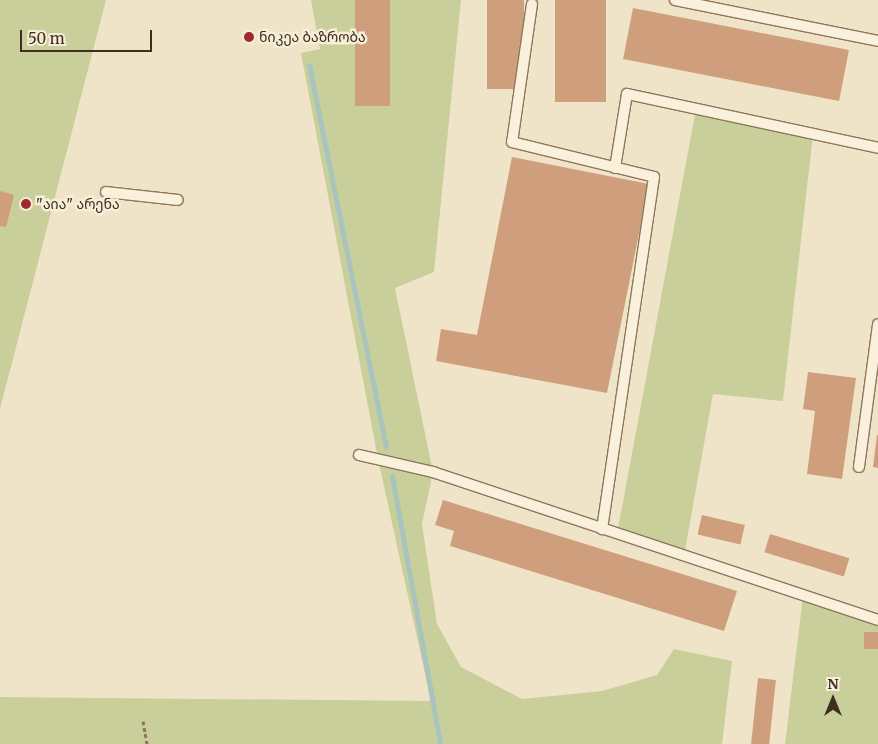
<!DOCTYPE html>
<html>
<head>
<meta charset="utf-8">
<style>
  body { margin:0 }
  #map { position:relative; width:878px; height:744px; overflow:hidden; background:#f0e4c8; font-family:Merriweather,"Noto Sans Georgian",serif }
  div>[style] { position:absolute }
  [style*='--x'] { left:calc(var(--x)*1px); top:calc(var(--y)*1px); width:calc(var(--w)*1px); rotate:calc(var(--a)*1deg) }
  .green>* { inset:0; background:#c9cf9b }
  .stream>* { height:5px; margin:-2.5px; padding:0 2.5px; transform-origin:2.5px; border-radius:2.5px; background:#a9c4bc }
  .building>* { inset:0; background:#cf9f7d; transform-origin:0 0 }
  .path>* { height:3px; margin-top:-1.5px; transform-origin:0; background:repeating-linear-gradient(90deg,#8d765c 0 4px,transparent 0 6.5px) }
  .roads { filter:drop-shadow(1px 0 #8d765c) drop-shadow(-1px 0 #8d765c) drop-shadow(0 1px #8d765c) drop-shadow(0 -1px #8d765c) }
  .service>* { height:10px; margin:-5px; padding:0 5px; transform-origin:5px; border-radius:5px; background:#faf1dc }
  .dots>* { width:14px; height:14px; translate:-50% -50%; box-sizing:border-box; border:2px solid #f7eed8; border-radius:50% }
  span { translate:-50% -50%; white-space:nowrap; text-align:center; line-height:1.15; -webkit-text-stroke:5px #f7eed8; paint-order:stroke }
  .poi-label { font-size:14px; color:#3d2e20 }
  .left { translate:0 -50%; text-align:left }
  .north { position:absolute; left:808px; top:674px; width:50px; height:50px; -webkit-text-stroke:4px #f7eed8; paint-order:stroke; rotate:0deg; font-size:14px; font-weight:700; line-height:20px; text-align:center; color:#3d2e20 }
  .north::after { content:''; display:block; margin:auto; width:18px; height:22px; background:#3d2e20; clip-path:polygon(50% 0,100% 100%,50% 72%,0 100%) }
  .scale { position:absolute; left:20px; top:30px; width:132px; height:22px; box-sizing:border-box; border:2px solid #3d2e20; border-top:0; padding-left:6px; font-size:15px; line-height:18px; white-space:nowrap; color:#3d2e20; -webkit-text-stroke:4px #f7eed8; paint-order:stroke }
</style>
</head>
<body>
<div id="map">
  <div class="green">
    <i style="clip-path:polygon(0 0,106px 0,0 409px)"></i>
    <i style="clip-path:polygon(311px 0,461px 0,434px 272px,395px 288px,433px 472px,422px 524px,437px 624px,461px 667px,522px 699px,602px 691px,657px 675px,674px 649px,732px 661px,722px 744px,0 744px,0 697px,431px 701px,378px 459px,301px 53px,320px 49px)"></i>
    <i style="clip-path:polygon(696px 109px,813px 134px,783px 401px,713px 394px,684px 556px,617px 534px)"></i>
    <i style="clip-path:polygon(803px 596px,878px 620px,878px 744px,785px 744px)"></i>
  </div>
  <div class="stream">
    <i style="--x:309;--y:65;--w:389;--a:78.6"></i>
    <i style="--x:392;--y:476;--w:272;--a:79.8"></i>
  </div>
  <div class="building">
    <i style="left:355px;top:0;width:35px;height:106px"></i>
    <i style="left:487px;top:0;width:37px;height:89px"></i>
    <i style="left:555px;top:0;width:51px;height:102px"></i>
    <i style="left:633px;top:8px;width:220px;height:52px;rotate:11deg"></i>
    <i style="clip-path:polygon(512px 157px,649px 184px,607px 393px,436px 361px,441px 329px,477px 335px)"></i>
    <i style="clip-path:polygon(0 191px,14px 195px,6px 227px,0 226px)"></i>
    <i style="clip-path:polygon(808px 372px,856px 378px,842px 479px,807px 474px,815px 411px,803px 409px)"></i>
    <i style="clip-path:polygon(877px 435px,878px 435px,878px 468px,873px 467px)"></i>
    <i style="clip-path:polygon(443px 500px,737px 591px,724px 631px,450px 546px,454px 531px,435px 525px)"></i>
    <i style="left:702px;top:515px;width:44px;height:20px;rotate:13deg"></i>
    <i style="left:770px;top:534px;width:83px;height:19px;rotate:17deg"></i>
    <i style="left:864px;top:632px;width:14px;height:17px"></i>
    <i style="left:758px;top:678px;width:18px;height:66px;rotate:6deg"></i>
  </div>
  <div class="path">
    <i style="--x:143;--y:721;--w:23;--a:80"></i>
  </div>
  <div class="roads">
    <div class="service">
      <i style="--x:675;--y:0;--w:207;--a:11.4"></i>
      <i style="--x:532;--y:4;--w:139;--a:98.2"></i>
      <i style="--x:512;--y:142;--w:146;--a:13.8"></i>
      <i style="--x:654;--y:177;--w:356;--a:98.4"></i>
      <i style="--x:615;--y:168;--w:75;--a:-80.8"></i>
      <i style="--x:627;--y:94;--w:257;--a:12.1"></i>
      <i style="--x:106;--y:192;--w:72;--a:6.3"></i>
      <i style="--x:359;--y:455;--w:76;--a:12.9"></i>
      <i style="--x:433;--y:472;--w:469;--a:18.4"></i>
      <i style="--x:859;--y:467;--w:144;--a:-82.4"></i>
    </div>
  </div>
  <div class="dots">
    <i style="left:249px;top:37px;background:#9e2a2b"></i>
    <i style="left:26px;top:204px;background:#9e2a2b"></i>
  </div>
  <div class="poi-label">
    <span class="left" style="left:259px;top:37px">ნიკეა ბაზრობა</span>
    <span class="left" style="left:36px;top:204px">"აია" არენა</span>
  </div>
  <div class="north">N</div>
  <div class="scale">50 m</div>
</div>
</body>
</html>
